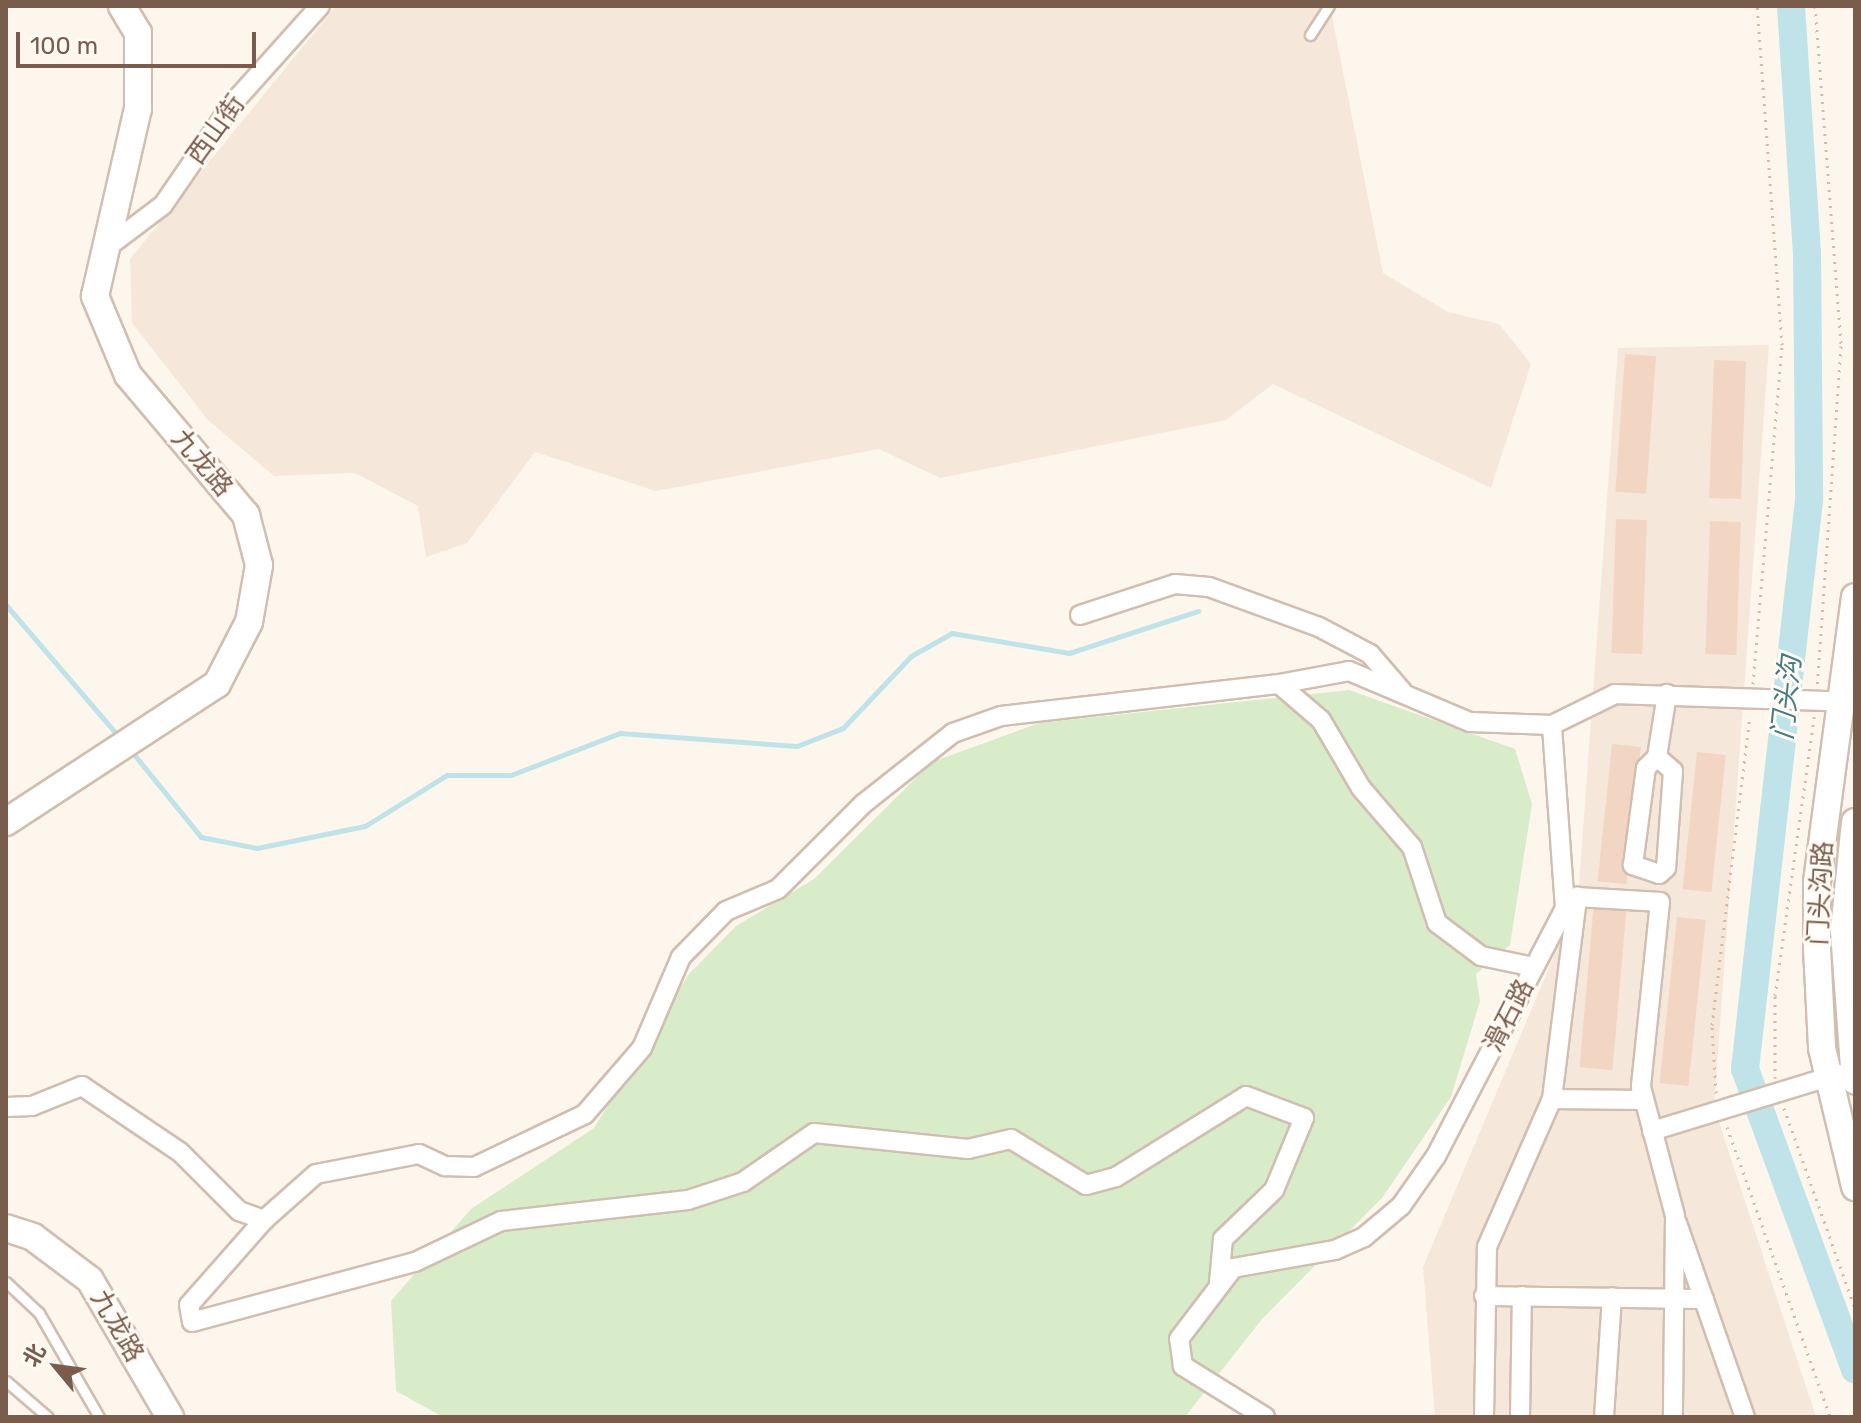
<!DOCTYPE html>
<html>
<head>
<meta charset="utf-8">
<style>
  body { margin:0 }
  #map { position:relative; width:1861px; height:1423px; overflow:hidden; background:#fdf6ec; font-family:Rubik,"Noto Sans SC",sans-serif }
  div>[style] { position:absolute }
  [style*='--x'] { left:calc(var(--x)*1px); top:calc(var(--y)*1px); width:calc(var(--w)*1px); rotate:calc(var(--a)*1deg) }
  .residential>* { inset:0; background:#f5e8da }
  .green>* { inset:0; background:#d8ecc9 }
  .stream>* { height:5px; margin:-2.5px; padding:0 2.5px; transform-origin:2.5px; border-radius:2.5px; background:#bfe3e8 }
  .river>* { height:28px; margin:-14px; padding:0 14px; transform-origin:14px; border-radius:14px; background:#bfe3e8 }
  .building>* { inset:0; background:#f3d5c3; transform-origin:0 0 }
  .path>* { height:3px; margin-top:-1.5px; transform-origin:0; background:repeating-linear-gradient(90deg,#d9b8a5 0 2px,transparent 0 8px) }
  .roads { filter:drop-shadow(2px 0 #d1beb0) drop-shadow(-2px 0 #d1beb0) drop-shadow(0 2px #d1beb0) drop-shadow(0 -2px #d1beb0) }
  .service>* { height:9px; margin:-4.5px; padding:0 4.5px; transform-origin:4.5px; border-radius:4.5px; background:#fff }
  .minor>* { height:18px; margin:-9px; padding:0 9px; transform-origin:9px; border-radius:9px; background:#fff }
  .secondary>* { height:26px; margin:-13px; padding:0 13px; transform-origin:13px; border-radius:13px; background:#fff }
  span { translate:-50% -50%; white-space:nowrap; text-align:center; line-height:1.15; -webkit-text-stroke:6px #fffaf3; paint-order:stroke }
  .street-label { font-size:26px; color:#7a5c4d }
  .water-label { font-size:28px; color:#437c86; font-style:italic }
  .frame { position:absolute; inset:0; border:8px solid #7a5c4d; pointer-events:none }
  .north { position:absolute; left:16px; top:1327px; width:80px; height:80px; -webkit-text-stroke:6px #fffaf3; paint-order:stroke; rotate:299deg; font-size:22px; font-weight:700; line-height:32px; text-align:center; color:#7a5c4d }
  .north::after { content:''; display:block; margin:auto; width:28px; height:36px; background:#7a5c4d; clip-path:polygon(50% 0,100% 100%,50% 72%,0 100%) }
  .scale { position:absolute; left:16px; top:32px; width:240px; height:36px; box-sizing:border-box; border:4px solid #7a5c4d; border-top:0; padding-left:10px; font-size:24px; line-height:28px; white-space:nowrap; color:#7a5c4d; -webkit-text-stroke:6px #fffaf3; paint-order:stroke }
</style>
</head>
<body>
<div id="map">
  <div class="residential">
    <i style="clip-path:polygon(336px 6px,1330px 6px,1383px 273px,1448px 312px,1499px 324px,1531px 364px,1491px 488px,1273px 384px,1226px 420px,940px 478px,879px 449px,656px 491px,535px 452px,467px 543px,426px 557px,418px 506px,355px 473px,274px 476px,208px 420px,132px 323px,130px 259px)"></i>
    <i style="clip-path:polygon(1769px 345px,1714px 1107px,1816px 1417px,1435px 1417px,1423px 1267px,1578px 899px,1618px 348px)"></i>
  </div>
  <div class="green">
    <i style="clip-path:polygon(1349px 690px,1515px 749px,1532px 804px,1510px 945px,1476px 974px,1480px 1001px,1451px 1097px,1382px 1198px,1262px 1319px,1185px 1417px,443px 1417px,396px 1391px,391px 1301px,471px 1209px,594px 1128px,689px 974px,736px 926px,814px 879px,932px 762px,1039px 723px)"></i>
  </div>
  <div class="stream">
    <i style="--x:6;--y:605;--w:175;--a:49.4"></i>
    <i style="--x:132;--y:752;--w:109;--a:50.9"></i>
    <i style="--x:201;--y:837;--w:57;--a:11.1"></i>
    <i style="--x:257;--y:848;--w:110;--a:-11.5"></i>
    <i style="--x:365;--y:826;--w:97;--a:-31.9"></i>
    <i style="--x:447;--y:775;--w:64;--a:0"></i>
    <i style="--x:511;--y:775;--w:117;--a:-21.1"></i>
    <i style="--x:620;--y:733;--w:177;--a:4.2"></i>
    <i style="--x:797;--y:746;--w:49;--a:-21.4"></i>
    <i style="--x:843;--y:728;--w:99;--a:-46.6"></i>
    <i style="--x:911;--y:656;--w:47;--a:-29.3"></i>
    <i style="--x:952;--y:633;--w:119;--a:9.7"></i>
    <i style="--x:1069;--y:653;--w:136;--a:-18"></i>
  </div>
  <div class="river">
    <i style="--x:1791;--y:6;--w:247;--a:86.3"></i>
    <i style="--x:1807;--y:252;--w:248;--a:89.5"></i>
    <i style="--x:1809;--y:500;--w:573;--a:96.42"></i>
    <i style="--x:1745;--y:1069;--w:320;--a:69.9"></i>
  </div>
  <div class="building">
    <i style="left:1625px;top:354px;width:31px;height:138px;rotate:4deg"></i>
    <i style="left:1714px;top:360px;width:32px;height:138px;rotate:2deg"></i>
    <i style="left:1616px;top:519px;width:31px;height:134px;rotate:2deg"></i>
    <i style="left:1710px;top:521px;width:31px;height:133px;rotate:2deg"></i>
    <i style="left:1612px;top:744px;width:29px;height:138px;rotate:6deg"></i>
    <i style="left:1697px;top:752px;width:29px;height:138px;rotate:6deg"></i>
    <i style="left:1594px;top:902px;width:33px;height:166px;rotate:5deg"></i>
    <i style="left:1677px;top:917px;width:29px;height:167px;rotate:6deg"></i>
  </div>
  <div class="path">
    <i style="--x:1815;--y:6;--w:341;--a:85.6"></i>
    <i style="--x:1841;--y:346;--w:340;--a:94"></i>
    <i style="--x:1753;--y:684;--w:340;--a:-85.1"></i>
    <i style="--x:1782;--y:345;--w:340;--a:-94.2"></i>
    <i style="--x:1775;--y:1078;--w:82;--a:-90"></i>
    <i style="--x:1775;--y:996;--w:282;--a:-82"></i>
    <i style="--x:1716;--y:1093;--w:68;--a:-93.4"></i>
    <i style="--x:1712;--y:1025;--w:312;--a:-83"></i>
    <i style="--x:1784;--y:1108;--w:212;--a:70.5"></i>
    <i style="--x:1727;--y:1127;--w:308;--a:70.4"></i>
  </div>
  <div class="roads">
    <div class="service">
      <i style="--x:1310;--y:35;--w:35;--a:-57"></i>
      <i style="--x:6;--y:1282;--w:45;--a:43.2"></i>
      <i style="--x:39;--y:1313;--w:120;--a:60"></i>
      <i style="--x:6;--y:1381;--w:55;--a:40.6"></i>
    </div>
    <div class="minor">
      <i style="--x:106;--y:248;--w:71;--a:-37"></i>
      <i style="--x:163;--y:205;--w:124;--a:-55.5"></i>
      <i style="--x:233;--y:103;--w:130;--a:-48.1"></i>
      <i style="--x:1080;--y:615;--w:100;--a:-18.1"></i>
      <i style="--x:1175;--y:584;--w:34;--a:5"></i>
      <i style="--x:1209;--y:587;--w:117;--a:20"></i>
      <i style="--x:1319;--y:627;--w:58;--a:27.9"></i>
      <i style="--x:1370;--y:654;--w:49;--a:49.1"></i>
      <i style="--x:1279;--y:684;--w:71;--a:-10.5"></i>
      <i style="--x:1349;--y:671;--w:131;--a:22.9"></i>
      <i style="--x:1470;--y:722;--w:82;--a:2.1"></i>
      <i style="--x:1657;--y:757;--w:21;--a:41"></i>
      <i style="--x:1673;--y:771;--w:97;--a:94.1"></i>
      <i style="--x:1666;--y:868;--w:9;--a:139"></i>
      <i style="--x:1659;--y:874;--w:28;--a:-161"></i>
      <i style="--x:1633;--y:865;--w:98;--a:-82.4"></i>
      <i style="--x:1646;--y:768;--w:16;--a:-45"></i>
      <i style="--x:1657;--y:757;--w:64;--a:-81"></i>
      <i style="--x:1552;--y:1099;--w:92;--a:0.6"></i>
      <i style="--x:6;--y:1107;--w:26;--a:-2"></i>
      <i style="--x:32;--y:1106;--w:54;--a:-21.8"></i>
      <i style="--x:82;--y:1086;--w:118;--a:34"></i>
      <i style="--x:180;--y:1152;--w:83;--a:45"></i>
      <i style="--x:239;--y:1211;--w:27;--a:20"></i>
      <i style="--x:264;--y:1220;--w:69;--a:-41.5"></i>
      <i style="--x:316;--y:1174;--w:105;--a:-11"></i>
      <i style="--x:419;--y:1154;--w:29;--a:25"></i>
      <i style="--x:445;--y:1166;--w:29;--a:2"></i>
      <i style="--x:474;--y:1167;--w:123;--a:-25.5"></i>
      <i style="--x:585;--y:1114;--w:87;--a:-49.2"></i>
      <i style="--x:642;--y:1048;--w:99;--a:-66.8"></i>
      <i style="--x:681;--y:957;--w:64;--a:-45.6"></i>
      <i style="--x:726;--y:911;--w:56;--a:-22.9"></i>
      <i style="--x:778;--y:889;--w:120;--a:-45"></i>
      <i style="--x:863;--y:804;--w:115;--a:-38.3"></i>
      <i style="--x:953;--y:733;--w:51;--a:-19.5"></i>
      <i style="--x:1001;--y:716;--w:280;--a:-6.6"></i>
      <i style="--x:1279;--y:684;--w:55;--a:40.6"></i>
      <i style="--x:1321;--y:720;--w:79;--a:59.5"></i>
      <i style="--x:1361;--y:788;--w:78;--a:49.2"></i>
      <i style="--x:1412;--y:847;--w:80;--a:71.8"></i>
      <i style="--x:1437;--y:923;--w:55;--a:36.9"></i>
      <i style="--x:1481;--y:956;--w:54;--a:11.7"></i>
      <i style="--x:1652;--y:1131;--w:195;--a:-17"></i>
      <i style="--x:264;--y:1220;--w:113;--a:131.4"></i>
      <i style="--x:189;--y:1305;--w:17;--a:80"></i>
      <i style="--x:192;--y:1322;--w:231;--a:-15.1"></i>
      <i style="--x:415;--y:1262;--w:95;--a:-25.5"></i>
      <i style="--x:501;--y:1221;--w:188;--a:-6.4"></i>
      <i style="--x:688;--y:1200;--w:58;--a:-18.1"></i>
      <i style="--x:743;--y:1182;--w:86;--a:-34.6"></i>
      <i style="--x:814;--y:1133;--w:155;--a:5.9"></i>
      <i style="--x:968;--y:1149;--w:44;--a:-13.1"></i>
      <i style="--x:1011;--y:1139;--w:88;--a:31.5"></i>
      <i style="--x:1086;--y:1185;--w:31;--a:-15"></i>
      <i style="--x:1116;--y:1177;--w:153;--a:-31.9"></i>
      <i style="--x:1246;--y:1096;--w:62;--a:20.8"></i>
      <i style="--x:1304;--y:1118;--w:78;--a:112.6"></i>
      <i style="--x:1274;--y:1190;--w:71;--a:136.1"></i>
      <i style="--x:1223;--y:1239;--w:43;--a:95.3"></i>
      <i style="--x:1677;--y:1223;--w:206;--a:70.7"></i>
      <i style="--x:1484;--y:1296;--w:220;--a:0.8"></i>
      <i style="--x:1265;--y:1417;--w:97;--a:-148.1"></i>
      <i style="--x:1183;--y:1366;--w:27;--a:-98"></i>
      <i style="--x:1179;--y:1339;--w:89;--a:-52.7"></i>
      <i style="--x:1233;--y:1268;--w:104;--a:-10"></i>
      <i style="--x:1335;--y:1250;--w:32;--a:-24"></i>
      <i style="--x:1364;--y:1237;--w:48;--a:-40"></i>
      <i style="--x:1401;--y:1206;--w:61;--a:-55"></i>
      <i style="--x:1436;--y:1156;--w:280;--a:-62.5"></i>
      <i style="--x:1565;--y:908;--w:183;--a:-94.1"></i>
      <i style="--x:1552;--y:725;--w:70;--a:-26.2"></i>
      <i style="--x:1615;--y:694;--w:240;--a:1.9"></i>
      <i style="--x:1484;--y:1417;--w:170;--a:-89"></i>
      <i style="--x:1487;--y:1247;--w:162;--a:-66.3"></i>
      <i style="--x:1552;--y:1099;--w:204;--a:-82.9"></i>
      <i style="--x:1577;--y:897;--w:83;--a:3.4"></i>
      <i style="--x:1660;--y:902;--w:186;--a:95.9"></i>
      <i style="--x:1641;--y:1087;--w:133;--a:75.2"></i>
      <i style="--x:1675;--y:1216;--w:201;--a:90.6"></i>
      <i style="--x:1520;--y:1417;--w:121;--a:-89.1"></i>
      <i style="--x:1604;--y:1417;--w:120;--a:-86.2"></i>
    </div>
    <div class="secondary">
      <i style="--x:1855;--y:597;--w:288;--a:97.6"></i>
      <i style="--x:1817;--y:882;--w:66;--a:90"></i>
      <i style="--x:1817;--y:948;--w:100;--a:87.1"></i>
      <i style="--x:1822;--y:1048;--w:143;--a:76.6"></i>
      <i style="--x:6;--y:822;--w:252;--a:-33.2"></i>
      <i style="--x:217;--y:684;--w:70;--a:-62.7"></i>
      <i style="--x:249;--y:622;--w:58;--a:-80"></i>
      <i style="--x:259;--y:565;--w:52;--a:-104.6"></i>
      <i style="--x:246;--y:515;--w:183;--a:-130.1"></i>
      <i style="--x:128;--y:375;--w:86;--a:-112.7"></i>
      <i style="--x:95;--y:296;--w:192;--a:-77.1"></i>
      <i style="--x:138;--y:109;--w:76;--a:-90"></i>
      <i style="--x:138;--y:33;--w:31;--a:-121"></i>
      <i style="--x:1855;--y:822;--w:110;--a:95.8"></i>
      <i style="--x:1844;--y:931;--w:150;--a:85.8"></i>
      <i style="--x:6;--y:1228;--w:28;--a:18"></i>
      <i style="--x:33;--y:1237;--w:71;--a:37"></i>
      <i style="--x:90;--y:1280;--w:159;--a:59.7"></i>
    </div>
  </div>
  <div class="street-label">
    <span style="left:216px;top:130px;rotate:-54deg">西山街</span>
    <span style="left:202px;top:463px;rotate:50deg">九龙路</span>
    <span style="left:1821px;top:893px;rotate:-87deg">门头沟路</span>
    <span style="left:1509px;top:1016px;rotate:-63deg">滑石路</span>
    <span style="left:117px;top:1326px;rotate:60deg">九龙路</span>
  </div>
  <div class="water-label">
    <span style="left:1787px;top:698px;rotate:-84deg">门头沟</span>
  </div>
  <div class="frame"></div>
  <div class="north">北</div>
  <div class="scale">100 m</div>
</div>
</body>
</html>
